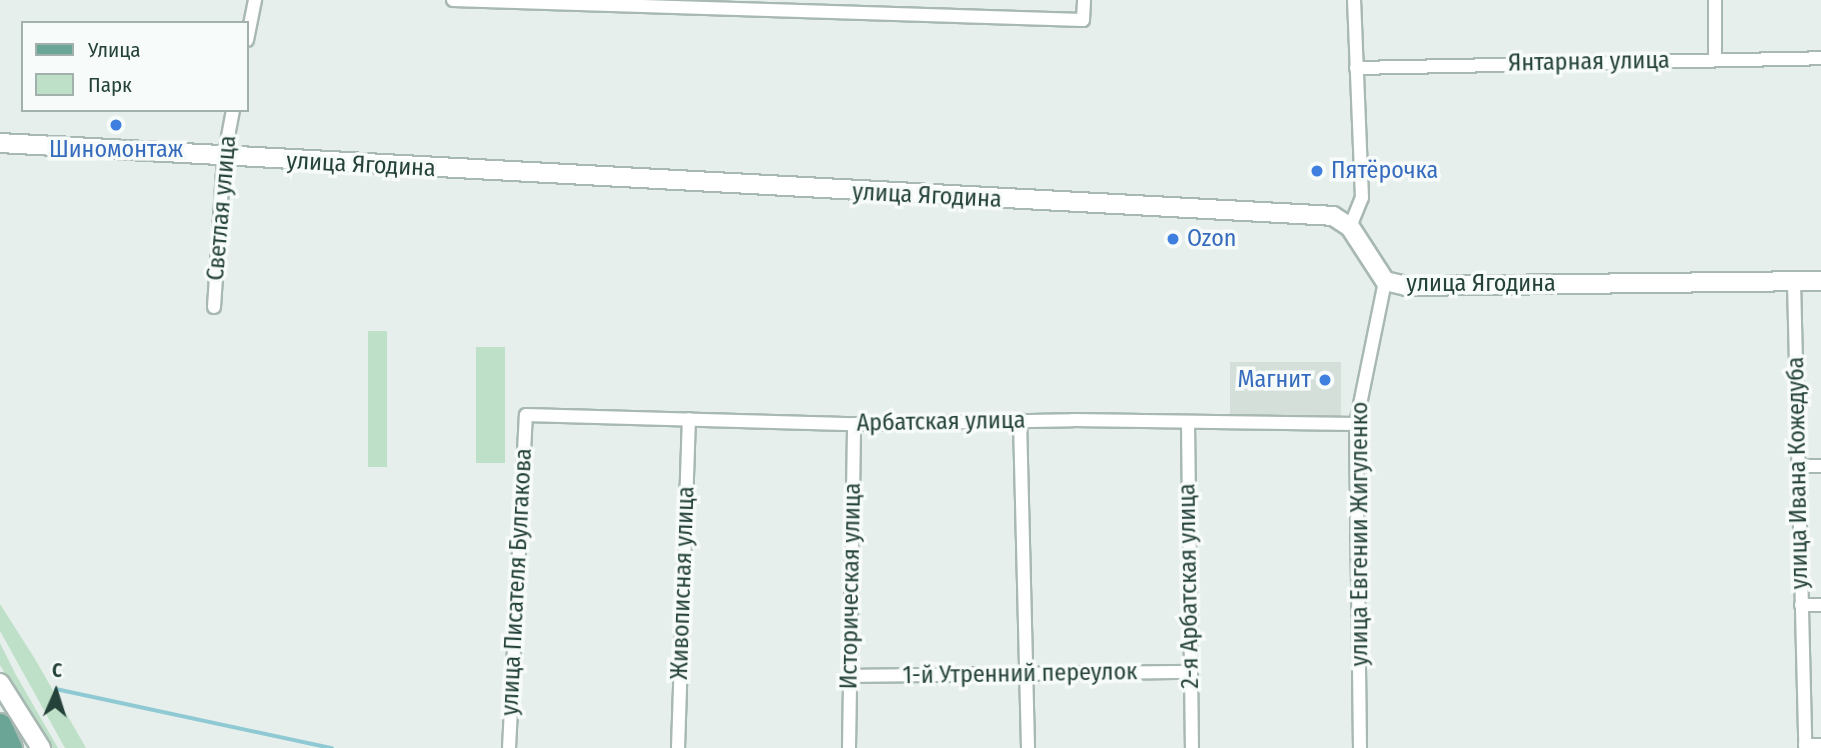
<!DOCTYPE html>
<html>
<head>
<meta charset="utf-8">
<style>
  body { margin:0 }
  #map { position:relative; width:1821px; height:748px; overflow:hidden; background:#e6efeb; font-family:"Fira Sans Condensed",sans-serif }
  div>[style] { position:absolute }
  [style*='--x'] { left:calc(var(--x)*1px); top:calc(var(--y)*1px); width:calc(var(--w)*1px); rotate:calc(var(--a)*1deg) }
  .built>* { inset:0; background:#d4dfda; transform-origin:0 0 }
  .green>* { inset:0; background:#bfe0c8; transform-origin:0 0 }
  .stream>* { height:3.5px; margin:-1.75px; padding:0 1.75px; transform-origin:1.75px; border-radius:1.75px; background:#8ec9d4 }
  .roads { filter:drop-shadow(2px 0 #a8b8b2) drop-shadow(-2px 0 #a8b8b2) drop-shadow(0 2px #a8b8b2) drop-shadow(0 -2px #a8b8b2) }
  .street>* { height:12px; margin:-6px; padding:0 6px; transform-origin:6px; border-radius:6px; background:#fff }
  .secondary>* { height:18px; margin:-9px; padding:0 9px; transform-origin:9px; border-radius:9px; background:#fff }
  .primary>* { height:21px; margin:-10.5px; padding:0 10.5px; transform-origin:10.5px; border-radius:10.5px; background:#6aa596 }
  .dots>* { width:19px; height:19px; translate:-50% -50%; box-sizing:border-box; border:4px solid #f7fbf9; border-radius:50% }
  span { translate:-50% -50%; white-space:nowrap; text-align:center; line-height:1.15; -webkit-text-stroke:7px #f7fbf9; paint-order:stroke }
  .street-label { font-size:24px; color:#24423a }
  .shop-label { font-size:24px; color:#366cbe }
  .left { translate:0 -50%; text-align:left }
  .right { translate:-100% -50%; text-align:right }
  .legend { position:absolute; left:21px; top:21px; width:228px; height:91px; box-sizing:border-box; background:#f7fbf9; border:2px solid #a3b1ad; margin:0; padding:9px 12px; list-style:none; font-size:21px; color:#24423a }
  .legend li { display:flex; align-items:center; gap:14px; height:35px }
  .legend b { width:35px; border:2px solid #a3b1ad }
  .north { position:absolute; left:21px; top:657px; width:70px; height:70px; -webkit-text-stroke:5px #f7fbf9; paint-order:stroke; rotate:3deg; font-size:19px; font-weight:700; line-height:28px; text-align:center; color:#24423a }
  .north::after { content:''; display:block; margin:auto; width:24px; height:32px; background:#24423a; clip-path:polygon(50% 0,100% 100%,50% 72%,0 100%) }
</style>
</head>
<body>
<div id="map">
  <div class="built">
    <i style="left:1230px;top:362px;width:111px;height:57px"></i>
  </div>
  <div class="green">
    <i style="left:368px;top:331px;width:19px;height:136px"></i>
    <i style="left:476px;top:347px;width:29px;height:116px"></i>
    <i style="clip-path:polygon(0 604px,35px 659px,86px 748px,65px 748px,0 631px)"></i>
    <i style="clip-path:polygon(0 643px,16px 675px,58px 748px,50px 748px,0 665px)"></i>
  </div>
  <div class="stream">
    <i style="--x:56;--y:689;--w:282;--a:12.1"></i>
  </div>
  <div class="roads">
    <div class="street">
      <i style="--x:453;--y:0;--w:630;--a:1.82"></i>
      <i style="--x:1083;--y:20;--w:20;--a:-87"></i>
      <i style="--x:1715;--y:0;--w:59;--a:90"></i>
      <i style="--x:247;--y:40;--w:41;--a:-78.7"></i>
      <i style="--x:1356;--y:68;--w:465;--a:-1.2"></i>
      <i style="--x:1350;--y:227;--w:31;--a:-68"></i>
      <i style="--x:1362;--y:198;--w:198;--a:-92.3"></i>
      <i style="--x:1794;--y:282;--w:466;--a:88.6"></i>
      <i style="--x:214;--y:307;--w:149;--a:-86.2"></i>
      <i style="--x:224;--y:158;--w:49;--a:-79.4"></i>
      <i style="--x:1020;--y:420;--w:328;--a:88.6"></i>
      <i style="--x:1188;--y:424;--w:324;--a:89.3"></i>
      <i style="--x:1800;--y:466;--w:21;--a:0"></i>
      <i style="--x:1801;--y:605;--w:20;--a:0"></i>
      <i style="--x:850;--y:676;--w:340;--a:-0.7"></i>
      <i style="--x:1805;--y:745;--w:16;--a:0"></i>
      <i style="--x:509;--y:748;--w:333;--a:-87.1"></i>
      <i style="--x:526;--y:415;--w:328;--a:1.6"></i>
      <i style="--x:854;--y:424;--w:219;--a:-1"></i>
      <i style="--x:1073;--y:420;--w:283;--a:0.8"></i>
      <i style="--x:678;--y:748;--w:329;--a:-88.1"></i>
      <i style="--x:849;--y:748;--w:324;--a:-89.1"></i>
      <i style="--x:1360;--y:748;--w:324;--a:-90.7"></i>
      <i style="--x:1356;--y:424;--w:146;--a:-78.5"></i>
    </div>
    <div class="secondary">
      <i style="--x:0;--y:143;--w:1335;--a:3.13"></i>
      <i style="--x:1333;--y:216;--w:20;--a:33"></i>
      <i style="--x:1350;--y:227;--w:64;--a:57.1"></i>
      <i style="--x:1385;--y:281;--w:22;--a:13"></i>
      <i style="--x:1406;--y:286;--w:415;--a:-0.7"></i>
      <i style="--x:0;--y:683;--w:77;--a:57.8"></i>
    </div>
    <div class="primary">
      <i style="--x:0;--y:724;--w:26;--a:65"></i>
    </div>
  </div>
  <div class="dots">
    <i style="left:116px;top:125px;background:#3f7fe0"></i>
    <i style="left:1317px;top:171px;background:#3f7fe0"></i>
    <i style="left:1173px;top:239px;background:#3f7fe0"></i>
    <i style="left:1325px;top:380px;background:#3f7fe0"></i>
  </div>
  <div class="street-label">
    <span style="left:1589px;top:62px;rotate:-1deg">Янтарная улица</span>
    <span style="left:361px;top:165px;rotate:3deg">улица Ягодина</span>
    <span style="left:927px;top:196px;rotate:3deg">улица Ягодина</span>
    <span style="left:222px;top:208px;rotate:-85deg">Светлая улица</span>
    <span style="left:1481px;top:284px">улица Ягодина</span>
    <span style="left:941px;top:422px;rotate:-1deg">Арбатская улица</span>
    <span style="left:1798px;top:473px;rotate:-91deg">улица Ивана Кожедуба</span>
    <span style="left:1360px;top:534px;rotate:-90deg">улица Евгении Жигуленко</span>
    <span style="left:517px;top:582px;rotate:-87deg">улица Писателя Булгакова</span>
    <span style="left:683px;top:583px;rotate:-88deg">Живописная улица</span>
    <span style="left:851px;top:586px;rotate:-89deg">Историческая улица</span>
    <span style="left:1189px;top:586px;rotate:-91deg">2-я Арбатская улица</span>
    <span style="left:1020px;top:674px;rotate:-1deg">1-й Утренний переулок</span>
  </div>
  <div class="shop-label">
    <span style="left:116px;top:150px">Шиномонтаж</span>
    <span class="left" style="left:1331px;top:171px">Пятёрочка</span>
    <span class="left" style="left:1187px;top:239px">Ozon</span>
    <span class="right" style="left:1311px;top:380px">Магнит</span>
  </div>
  <ul class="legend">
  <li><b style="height:9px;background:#6aa596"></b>Улица</li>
  <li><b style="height:19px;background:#bfe0c8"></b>Парк</li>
  </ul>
  <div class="north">С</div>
</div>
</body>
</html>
